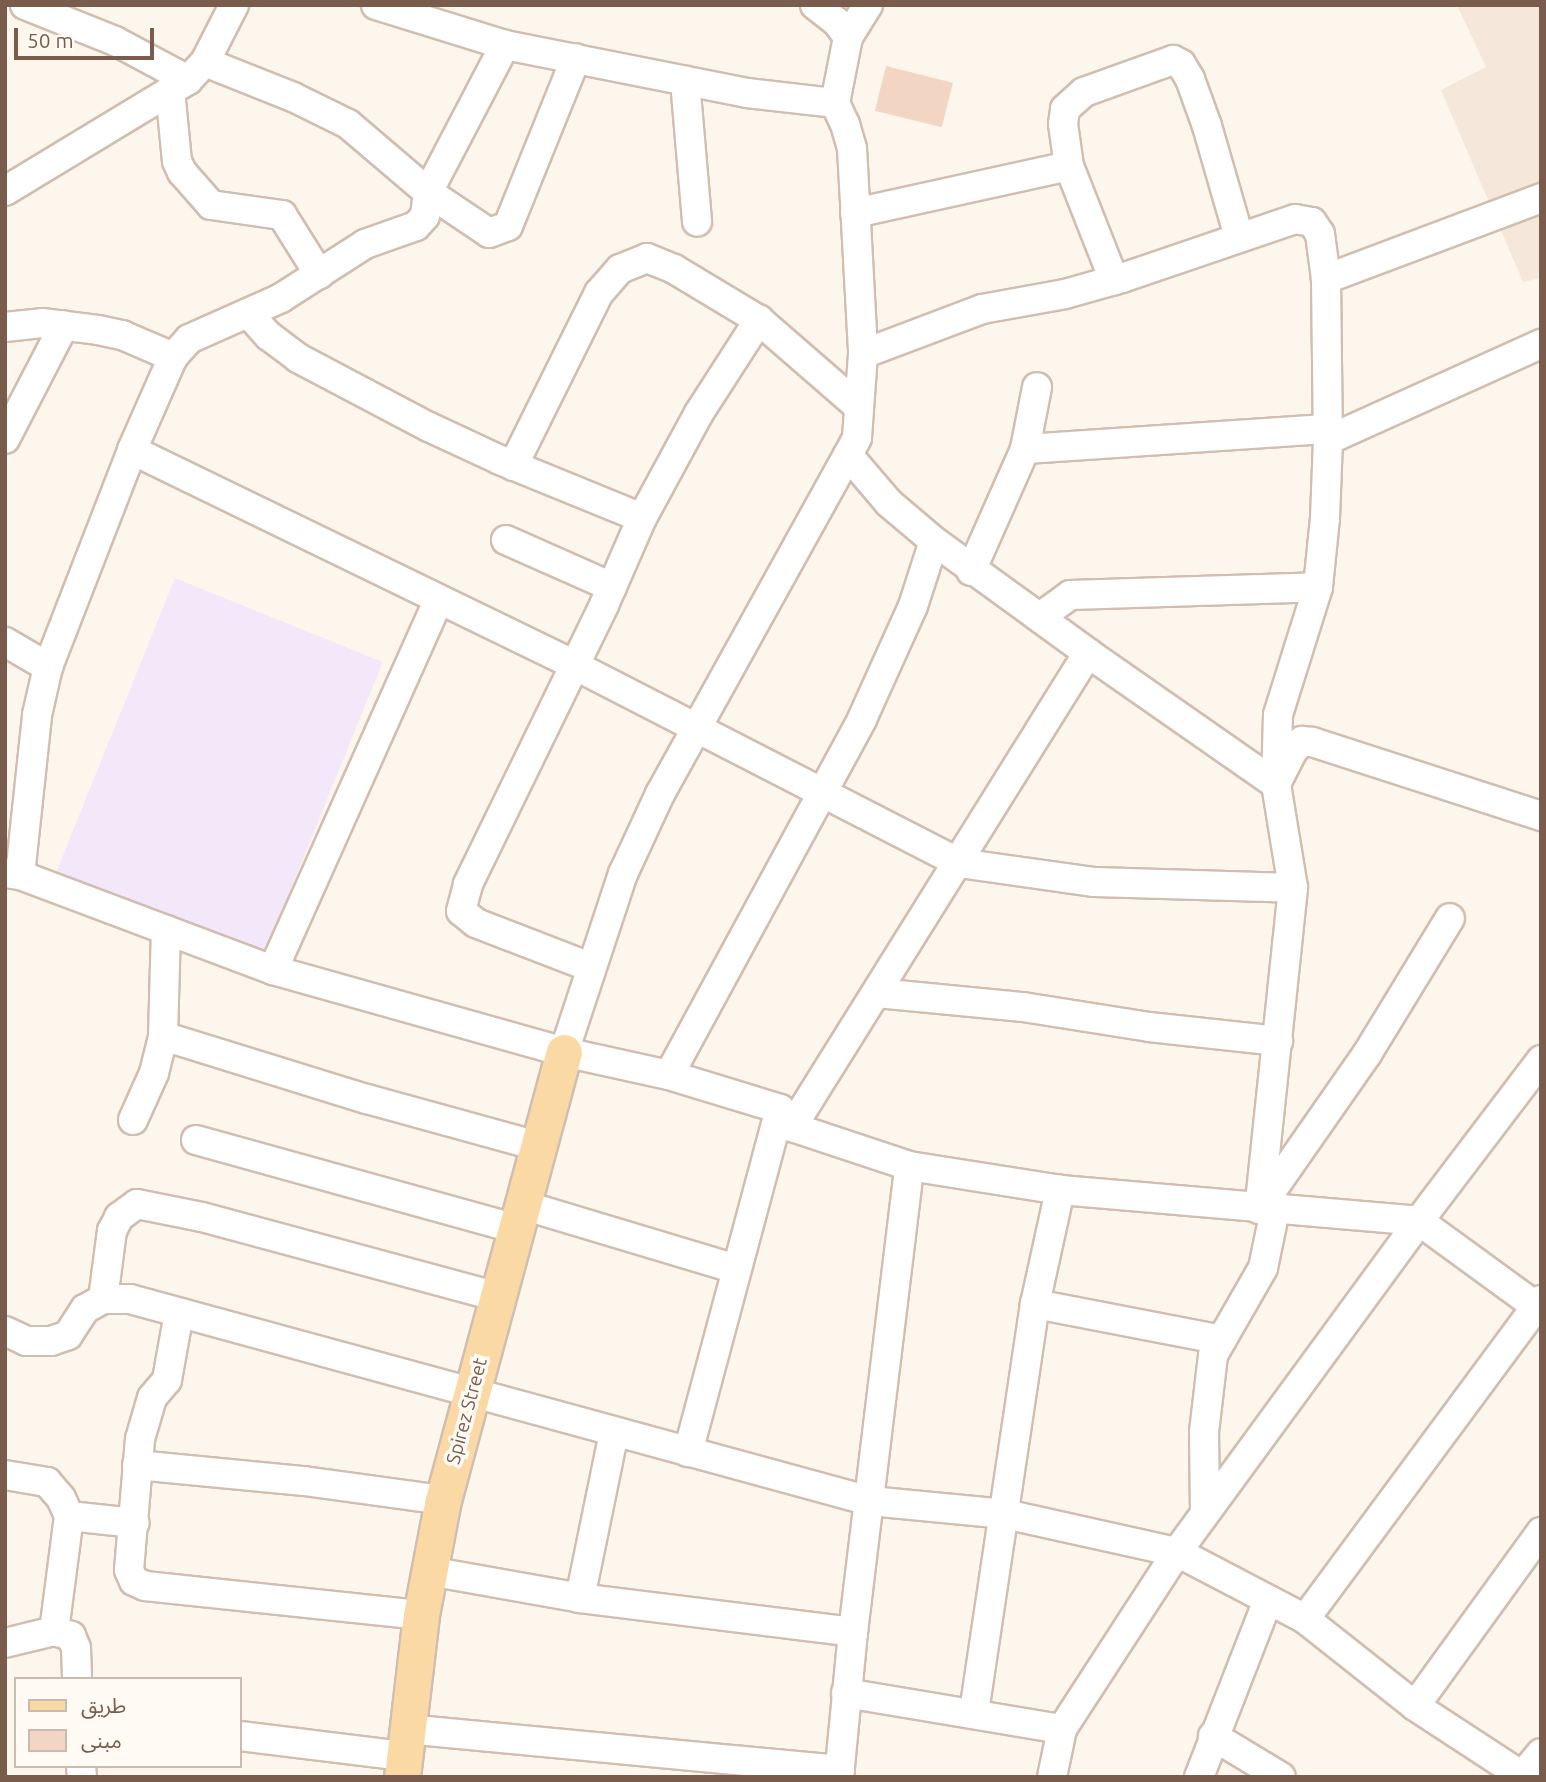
<!DOCTYPE html>
<html>
<head>
<meta charset="utf-8">
<style>
  body { margin:0 }
  #map { position:relative; width:1546px; height:1782px; overflow:hidden; background:#fdf6ec; font-family:Ubuntu,"Noto Sans Arabic",sans-serif }
  div>[style] { position:absolute }
  [style*='--x'] { left:calc(var(--x)*1px); top:calc(var(--y)*1px); width:calc(var(--w)*1px); rotate:calc(var(--a)*1deg) }
  .residential>* { inset:0; background:#f5e8da }
  .education>* { inset:0; background:#f3e8fa; transform-origin:0 0 }
  .building>* { inset:0; background:#f3d5c3; transform-origin:0 0 }
  .roads { filter:drop-shadow(2px 0 #d1beb0) drop-shadow(-2px 0 #d1beb0) drop-shadow(0 2px #d1beb0) drop-shadow(0 -2px #d1beb0) }
  .minor>* { height:28px; margin:-14px; padding:0 14px; transform-origin:14px; border-radius:14px; background:#fff }
  .major>* { height:35px; margin:-17.5px; padding:0 17.5px; transform-origin:17.5px; border-radius:17.5px; background:#fbd9a5 }
  span { translate:-50% -50%; white-space:nowrap; text-align:center; line-height:1.15; -webkit-text-stroke:7px #fffaf3; paint-order:stroke }
  .street-label { font-size:19px; color:#7a5c4d }
  .frame { position:absolute; inset:0; border:7px solid #7a5c4d; pointer-events:none }
  .legend { position:absolute; left:14px; top:1677px; width:228px; height:91px; box-sizing:border-box; background:#fffaf3; border:2px solid #cabbb1; margin:0; padding:9px 12px; list-style:none; font-size:21px; color:#7a5c4d }
  .legend li { display:flex; align-items:center; gap:14px; height:35px }
  .legend b { width:35px; border:2px solid #cabbb1 }
  .scale { position:absolute; left:14px; top:28px; width:140px; height:32px; box-sizing:border-box; border:4px solid #7a5c4d; border-top:0; padding-left:9px; font-size:21px; line-height:24px; white-space:nowrap; color:#7a5c4d; -webkit-text-stroke:5px #fffaf3; paint-order:stroke }
</style>
</head>
<body>
<div id="map">
  <div class="residential">
    <i style="clip-path:polygon(1457px 5px,1541px 5px,1541px 278px,1523px 282px,1441px 90px,1486px 67px)"></i>
  </div>
  <div class="education">
    <i style="left:175px;top:578px;width:224px;height:321px;rotate:22deg"></i>
  </div>
  <div class="building">
    <i style="left:886px;top:66px;width:69px;height:46px;rotate:14deg"></i>
  </div>
  <div class="roads">
    <div class="minor">
      <i style="--x:25;--y:5;--w:97;--a:21.8"></i>
      <i style="--x:115;--y:41;--w:83;--a:28.1"></i>
      <i style="--x:376;--y:5;--w:135;--a:17.2"></i>
      <i style="--x:505;--y:45;--w:247;--a:11.2"></i>
      <i style="--x:747;--y:93;--w:89;--a:6.5"></i>
      <i style="--x:835;--y:103;--w:23;--a:65"></i>
      <i style="--x:845;--y:124;--w:25;--a:74"></i>
      <i style="--x:852;--y:148;--w:206;--a:86.9"></i>
      <i style="--x:863;--y:354;--w:84;--a:94.1"></i>
      <i style="--x:857;--y:438;--w:19;--a:118"></i>
      <i style="--x:848;--y:455;--w:63;--a:49.5"></i>
      <i style="--x:889;--y:503;--w:59;--a:40.2"></i>
      <i style="--x:934;--y:541;--w:190;--a:36"></i>
      <i style="--x:1088;--y:653;--w:559;--a:121.98"></i>
      <i style="--x:815;--y:5;--w:28;--a:38"></i>
      <i style="--x:837;--y:22;--w:19;--a:54"></i>
      <i style="--x:848;--y:37;--w:67;--a:101.1"></i>
      <i style="--x:848;--y:37;--w:38;--a:-58"></i>
      <i style="--x:205;--y:62;--w:95;--a:21.7"></i>
      <i style="--x:293;--y:97;--w:61;--a:26.1"></i>
      <i style="--x:348;--y:124;--w:105;--a:40.4"></i>
      <i style="--x:428;--y:192;--w:73;--a:33.9"></i>
      <i style="--x:489;--y:233;--w:20;--a:-20"></i>
      <i style="--x:508;--y:226;--w:181;--a:-68"></i>
      <i style="--x:685;--y:81;--w:141;--a:85.1"></i>
      <i style="--x:170;--y:90;--w:71;--a:84.4"></i>
      <i style="--x:177;--y:161;--w:12;--a:66"></i>
      <i style="--x:182;--y:172;--w:44;--a:48.7"></i>
      <i style="--x:211;--y:205;--w:72;--a:8"></i>
      <i style="--x:282;--y:215;--w:70;--a:57.9"></i>
      <i style="--x:1069;--y:166;--w:123;--a:68.5"></i>
      <i style="--x:5;--y:191;--w:214;--a:-31.2"></i>
      <i style="--x:188;--y:80;--w:25;--a:-47"></i>
      <i style="--x:205;--y:62;--w:64;--a:-63"></i>
      <i style="--x:855;--y:213;--w:219;--a:-12.4"></i>
      <i style="--x:1069;--y:166;--w:42;--a:-98.1"></i>
      <i style="--x:1063;--y:124;--w:15;--a:-82"></i>
      <i style="--x:1065;--y:109;--w:25;--a:-42"></i>
      <i style="--x:1084;--y:92;--w:95;--a:-19.8"></i>
      <i style="--x:1173;--y:60;--w:9;--a:27"></i>
      <i style="--x:1181;--y:64;--w:17;--a:59"></i>
      <i style="--x:1190;--y:79;--w:50;--a:70.1"></i>
      <i style="--x:1207;--y:126;--w:116;--a:73.9"></i>
      <i style="--x:1326;--y:279;--w:230;--a:-20.6"></i>
      <i style="--x:248;--y:313;--w:31;--a:48"></i>
      <i style="--x:269;--y:336;--w:36;--a:37"></i>
      <i style="--x:298;--y:358;--w:148;--a:27.8"></i>
      <i style="--x:429;--y:427;--w:78;--a:24.9"></i>
      <i style="--x:500;--y:460;--w:153;--a:22.2"></i>
      <i style="--x:5;--y:327;--w:37;--a:-6"></i>
      <i style="--x:42;--y:323;--w:56;--a:7.1"></i>
      <i style="--x:98;--y:330;--w:25;--a:12"></i>
      <i style="--x:122;--y:335;--w:56;--a:23.3"></i>
      <i style="--x:863;--y:354;--w:127;--a:-20.7"></i>
      <i style="--x:982;--y:309;--w:84;--a:-10.2"></i>
      <i style="--x:1065;--y:294;--w:59;--a:-15.7"></i>
      <i style="--x:1122;--y:278;--w:183;--a:-18.8"></i>
      <i style="--x:1295;--y:219;--w:17;--a:10"></i>
      <i style="--x:1312;--y:222;--w:14;--a:56"></i>
      <i style="--x:1320;--y:234;--w:45;--a:82.4"></i>
      <i style="--x:1326;--y:279;--w:161;--a:89.3"></i>
      <i style="--x:1328;--y:440;--w:78;--a:92.2"></i>
      <i style="--x:1325;--y:518;--w:69;--a:95.8"></i>
      <i style="--x:1318;--y:587;--w:134;--a:107.4"></i>
      <i style="--x:1278;--y:715;--w:69;--a:91.7"></i>
      <i style="--x:1276;--y:784;--w:105;--a:80.7"></i>
      <i style="--x:1293;--y:888;--w:323;--a:96"></i>
      <i style="--x:5;--y:439;--w:128;--a:-62.6"></i>
      <i style="--x:1328;--y:440;--w:234;--a:-24.3"></i>
      <i style="--x:1025;--y:449;--w:302;--a:-3.8"></i>
      <i style="--x:132;--y:450;--w:492;--a:25.9"></i>
      <i style="--x:574;--y:665;--w:433;--a:27.2"></i>
      <i style="--x:959;--y:863;--w:137;--a:8"></i>
      <i style="--x:1095;--y:882;--w:198;--a:1.7"></i>
      <i style="--x:513;--y:466;--w:193;--a:-63.6"></i>
      <i style="--x:599;--y:293;--w:32;--a:-49"></i>
      <i style="--x:620;--y:269;--w:29;--a:-22"></i>
      <i style="--x:647;--y:258;--w:29;--a:22"></i>
      <i style="--x:674;--y:269;--w:99;--a:31"></i>
      <i style="--x:759;--y:320;--w:131;--a:41"></i>
      <i style="--x:506;--y:540;--w:116;--a:23.9"></i>
      <i style="--x:971;--y:571;--w:133;--a:-66.1"></i>
      <i style="--x:1025;--y:449;--w:63;--a:-79"></i>
      <i style="--x:1040;--y:617;--w:37;--a:-36"></i>
      <i style="--x:1070;--y:595;--w:248;--a:-1.8"></i>
      <i style="--x:5;--y:642;--w:50;--a:30.2"></i>
      <i style="--x:1088;--y:653;--w:229;--a:34.9"></i>
      <i style="--x:1276;--y:784;--w:36;--a:-63"></i>
      <i style="--x:1292;--y:752;--w:15;--a:-48"></i>
      <i style="--x:1302;--y:741;--w:10;--a:6"></i>
      <i style="--x:1312;--y:742;--w:241;--a:17.9"></i>
      <i style="--x:5;--y:873;--w:15;--a:8"></i>
      <i style="--x:20;--y:875;--w:270;--a:20.6"></i>
      <i style="--x:273;--y:970;--w:302;--a:15.7"></i>
      <i style="--x:564;--y:1052;--w:107;--a:12.4"></i>
      <i style="--x:669;--y:1075;--w:116;--a:17"></i>
      <i style="--x:780;--y:1109;--w:22;--a:56"></i>
      <i style="--x:792;--y:1127;--w:123;--a:18.4"></i>
      <i style="--x:909;--y:1166;--w:153;--a:9"></i>
      <i style="--x:1060;--y:1190;--w:360;--a:4.9"></i>
      <i style="--x:1419;--y:1221;--w:151;--a:36.1"></i>
      <i style="--x:20;--y:875;--w:161;--a:-83.9"></i>
      <i style="--x:37;--y:715;--w:49;--a:-77.1"></i>
      <i style="--x:48;--y:667;--w:233;--a:-68.8"></i>
      <i style="--x:132;--y:450;--w:102;--a:-66.2"></i>
      <i style="--x:173;--y:357;--w:24;--a:-48"></i>
      <i style="--x:189;--y:339;--w:101;--a:-24"></i>
      <i style="--x:281;--y:298;--w:100;--a:-32.7"></i>
      <i style="--x:365;--y:244;--w:54;--a:-19.4"></i>
      <i style="--x:416;--y:226;--w:13;--a:-48"></i>
      <i style="--x:425;--y:216;--w:24;--a:-83"></i>
      <i style="--x:428;--y:192;--w:166;--a:-62.4"></i>
      <i style="--x:590;--y:967;--w:122;--a:-158.9"></i>
      <i style="--x:476;--y:923;--w:19;--a:-141"></i>
      <i style="--x:461;--y:911;--w:28;--a:-75"></i>
      <i style="--x:468;--y:884;--w:310;--a:-64"></i>
      <i style="--x:604;--y:605;--w:95;--a:-66.4"></i>
      <i style="--x:642;--y:518;--w:119;--a:-61.5"></i>
      <i style="--x:699;--y:413;--w:111;--a:-57.2"></i>
      <i style="--x:273;--y:970;--w:404;--a:-65.9"></i>
      <i style="--x:877;--y:993;--w:147;--a:5.5"></i>
      <i style="--x:1023;--y:1007;--w:128;--a:9"></i>
      <i style="--x:1149;--y:1027;--w:130;--a:6.2"></i>
      <i style="--x:163;--y:1036;--w:214;--a:17.2"></i>
      <i style="--x:367;--y:1099;--w:177;--a:15.4"></i>
      <i style="--x:564;--y:1052;--w:188;--a:-71.7"></i>
      <i style="--x:623;--y:874;--w:88;--a:-65.2"></i>
      <i style="--x:660;--y:794;--w:388;--a:-61"></i>
      <i style="--x:669;--y:1075;--w:405;--a:-61.5"></i>
      <i style="--x:862;--y:719;--w:124;--a:-65.7"></i>
      <i style="--x:913;--y:606;--w:68;--a:-72.1"></i>
      <i style="--x:133;--y:1120;--w:51;--a:-65.9"></i>
      <i style="--x:154;--y:1073;--w:38;--a:-76"></i>
      <i style="--x:163;--y:1036;--w:106;--a:-88.4"></i>
      <i style="--x:196;--y:1140;--w:332;--a:15.5"></i>
      <i style="--x:523;--y:1205;--w:223;--a:16.7"></i>
      <i style="--x:1261;--y:1206;--w:185;--a:-55.1"></i>
      <i style="--x:1367;--y:1054;--w:159;--a:-58.6"></i>
      <i style="--x:103;--y:1299;--w:69;--a:-82.5"></i>
      <i style="--x:112;--y:1231;--w:16;--a:-63"></i>
      <i style="--x:119;--y:1217;--w:22;--a:-36"></i>
      <i style="--x:137;--y:1204;--w:66;--a:11.3"></i>
      <i style="--x:202;--y:1217;--w:307;--a:15.1"></i>
      <i style="--x:1035;--y:1304;--w:190;--a:10.9"></i>
      <i style="--x:179;--y:1313;--w:68;--a:100.2"></i>
      <i style="--x:167;--y:1380;--w:23;--a:130"></i>
      <i style="--x:152;--y:1398;--w:43;--a:106.3"></i>
      <i style="--x:140;--y:1439;--w:131;--a:94.8"></i>
      <i style="--x:129;--y:1570;--w:12;--a:66"></i>
      <i style="--x:134;--y:1581;--w:12;--a:24"></i>
      <i style="--x:145;--y:1586;--w:278;--a:6"></i>
      <i style="--x:5;--y:1331;--w:23;--a:25"></i>
      <i style="--x:26;--y:1341;--w:25;--a:0"></i>
      <i style="--x:51;--y:1341;--w:18;--a:-19"></i>
      <i style="--x:68;--y:1335;--w:31;--a:-57"></i>
      <i style="--x:85;--y:1309;--w:21;--a:-29"></i>
      <i style="--x:103;--y:1299;--w:27;--a:0"></i>
      <i style="--x:130;--y:1299;--w:767;--a:15.27"></i>
      <i style="--x:870;--y:1501;--w:136;--a:5.5"></i>
      <i style="--x:1005;--y:1514;--w:176;--a:12.5"></i>
      <i style="--x:1177;--y:1552;--w:144;--a:27.6"></i>
      <i style="--x:1305;--y:1619;--w:140;--a:38.3"></i>
      <i style="--x:1415;--y:1706;--w:128;--a:33.2"></i>
      <i style="--x:688;--y:1452;--w:355;--a:-75"></i>
      <i style="--x:137;--y:1465;--w:168;--a:5.5"></i>
      <i style="--x:304;--y:1481;--w:140;--a:7.8"></i>
      <i style="--x:5;--y:1475;--w:43;--a:9.5"></i>
      <i style="--x:47;--y:1482;--w:21;--a:49"></i>
      <i style="--x:61;--y:1498;--w:20;--a:66"></i>
      <i style="--x:69;--y:1516;--w:116;--a:97.4"></i>
      <i style="--x:1205;--y:1512;--w:80;--a:-90.7"></i>
      <i style="--x:1204;--y:1432;--w:78;--a:-83.3"></i>
      <i style="--x:1213;--y:1355;--w:100;--a:-60.1"></i>
      <i style="--x:1263;--y:1268;--w:59;--a:-78.3"></i>
      <i style="--x:69;--y:1516;--w:66;--a:6.1"></i>
      <i style="--x:429;--y:1571;--w:153;--a:10.1"></i>
      <i style="--x:580;--y:1598;--w:275;--a:7.1"></i>
      <i style="--x:580;--y:1598;--w:169;--a:-78.4"></i>
      <i style="--x:1305;--y:1619;--w:397;--a:-53.5"></i>
      <i style="--x:5;--y:1643;--w:50;--a:-13.8"></i>
      <i style="--x:54;--y:1631;--w:18;--a:16"></i>
      <i style="--x:71;--y:1636;--w:13;--a:67"></i>
      <i style="--x:76;--y:1648;--w:31;--a:88"></i>
      <i style="--x:846;--y:1693;--w:219;--a:9.5"></i>
      <i style="--x:1415;--y:1706;--w:215;--a:-54.1"></i>
      <i style="--x:974;--y:1712;--w:413;--a:-81.5"></i>
      <i style="--x:1035;--y:1304;--w:117;--a:-77.6"></i>
      <i style="--x:406;--y:1729;--w:436;--a:5.4"></i>
      <i style="--x:240;--y:1736;--w:165;--a:7"></i>
      <i style="--x:1213;--y:1736;--w:79;--a:31.1"></i>
      <i style="--x:81;--y:1766;--w:11;--a:85"></i>
      <i style="--x:839;--y:1777;--w:146;--a:-84.5"></i>
      <i style="--x:853;--y:1632;--w:469;--a:-83.1"></i>
      <i style="--x:1052;--y:1777;--w:49;--a:-78.2"></i>
      <i style="--x:1062;--y:1729;--w:211;--a:-57"></i>
      <i style="--x:1177;--y:1552;--w:410;--a:-53.8"></i>
      <i style="--x:1419;--y:1221;--w:202;--a:-52.8"></i>
      <i style="--x:1199;--y:1777;--w:190;--a:-68.7"></i>
      <i style="--x:1521;--y:1777;--w:31;--a:-50"></i>
    </div>
    <div class="major">
      <i style="--x:402;--y:1777;--w:163;--a:-83.3"></i>
      <i style="--x:421;--y:1615;--w:117;--a:-79.2"></i>
      <i style="--x:443;--y:1500;--w:464;--a:-74.9"></i>
    </div>
  </div>
  <div class="street-label">
    <span style="left:467px;top:1411px;rotate:-75deg">Spirez Street</span>
  </div>
  <div class="frame"></div>
  <ul class="legend">
  <li><b style="height:9px;background:#fbd9a5"></b>طريق</li>
  <li><b style="height:19px;background:#f3d5c3"></b>مبنى</li>
  </ul>
  <div class="scale">50 m</div>
</div>
</body>
</html>
